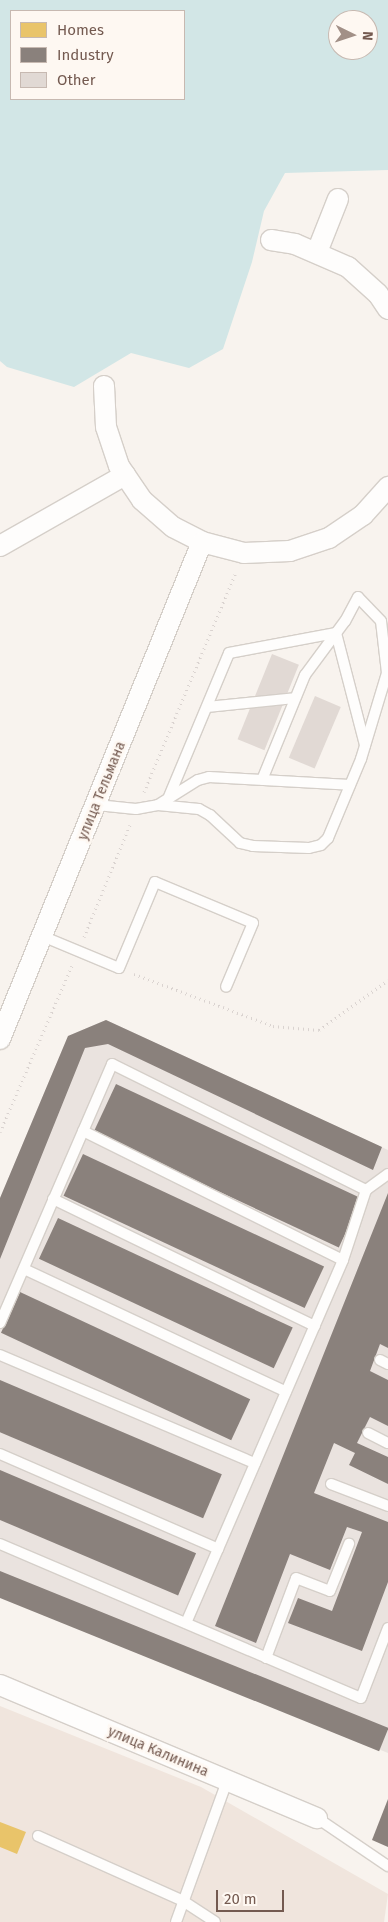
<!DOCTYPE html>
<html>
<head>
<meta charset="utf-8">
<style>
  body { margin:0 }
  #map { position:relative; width:388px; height:1922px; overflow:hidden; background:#f8f3ee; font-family:"Fira Sans",sans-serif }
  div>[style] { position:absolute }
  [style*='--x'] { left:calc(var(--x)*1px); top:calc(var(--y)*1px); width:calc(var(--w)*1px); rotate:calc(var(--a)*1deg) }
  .residential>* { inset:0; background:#f0e5dd }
  .industrial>* { inset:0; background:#eae3df }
  .water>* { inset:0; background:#d2e6e6 }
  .homes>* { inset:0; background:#e9c46a }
  .industry>* { inset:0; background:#8a817c; transform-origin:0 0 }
  .building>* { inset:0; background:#e1d9d4; transform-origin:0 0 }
  .path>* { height:3px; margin-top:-1.5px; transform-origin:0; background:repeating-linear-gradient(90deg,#dad3d0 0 1px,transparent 0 5px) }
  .roads { filter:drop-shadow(1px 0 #d5cfc9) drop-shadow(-1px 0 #d5cfc9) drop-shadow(0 1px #d5cfc9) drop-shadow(0 -1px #d5cfc9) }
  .lane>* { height:10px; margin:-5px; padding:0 5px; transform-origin:5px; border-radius:5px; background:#fefdfc }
  .street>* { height:20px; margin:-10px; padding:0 10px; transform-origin:10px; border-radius:10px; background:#fefdfc }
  span { translate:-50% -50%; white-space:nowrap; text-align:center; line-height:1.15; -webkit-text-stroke:5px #fef8f2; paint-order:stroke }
  .street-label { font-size:14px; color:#745a50 }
  .legend { position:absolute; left:10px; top:10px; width:175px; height:90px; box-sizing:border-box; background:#fef8f2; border:1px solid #c7b9b1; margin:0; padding:6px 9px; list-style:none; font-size:15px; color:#745a50 }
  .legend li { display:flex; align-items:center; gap:10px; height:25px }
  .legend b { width:25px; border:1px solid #c7b9b1 }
  .north { position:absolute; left:328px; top:10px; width:50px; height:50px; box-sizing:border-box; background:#fef8f2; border:1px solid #c7b9b1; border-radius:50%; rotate:94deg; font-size:14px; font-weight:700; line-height:20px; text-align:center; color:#745a50 }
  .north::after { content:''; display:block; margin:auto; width:18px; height:22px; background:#a29087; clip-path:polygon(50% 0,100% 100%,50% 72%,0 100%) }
  .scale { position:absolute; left:216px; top:1890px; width:68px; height:22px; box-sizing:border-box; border:2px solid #745a50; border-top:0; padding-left:6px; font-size:15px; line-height:18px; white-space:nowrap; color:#745a50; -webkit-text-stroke:4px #fef8f2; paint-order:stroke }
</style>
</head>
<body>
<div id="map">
  <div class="residential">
    <i style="clip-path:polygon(0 1706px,201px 1787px,388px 1894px,384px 1922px,0 1922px)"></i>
  </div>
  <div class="industrial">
    <i style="clip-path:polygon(106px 1020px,388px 1150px,388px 1753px,0 1596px,0 1198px,68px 1036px)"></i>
  </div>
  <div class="water">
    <i style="clip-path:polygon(evenodd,0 0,388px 0,388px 170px,285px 173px,264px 211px,252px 262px,223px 349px,189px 368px,131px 353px,74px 387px,7px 367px,0 361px,0 0,11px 11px,184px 11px,184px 99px,11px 99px,11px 11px,0 0,338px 20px,368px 20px,368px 50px,338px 50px,338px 20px)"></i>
  </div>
  <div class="homes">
    <i style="clip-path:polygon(0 1822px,26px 1832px,17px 1854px,0 1847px)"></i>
  </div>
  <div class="industry">
    <i style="clip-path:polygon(106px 1020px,382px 1147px,373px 1170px,108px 1044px,85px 1048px,0 1259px,0 1198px,68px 1036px)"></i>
    <i style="left:116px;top:1084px;width:271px;height:54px;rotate:25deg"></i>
    <i style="left:83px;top:1154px;width:266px;height:46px;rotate:25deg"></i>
    <i style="clip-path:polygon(388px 1193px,388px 1348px,380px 1344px,370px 1371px,388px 1380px,388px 1426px,370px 1417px,357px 1443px,388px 1457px,388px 1484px,349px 1465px,355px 1453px,334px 1443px,314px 1493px,388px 1522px,388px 1582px,362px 1651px,288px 1623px,298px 1598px,332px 1611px,362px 1532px,347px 1527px,330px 1570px,290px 1554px,256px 1643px,215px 1626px)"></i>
    <i style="left:58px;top:1218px;width:259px;height:45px;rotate:25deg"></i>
    <i style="left:20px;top:1292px;width:254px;height:45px;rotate:25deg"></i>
    <i style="left:0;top:1380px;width:241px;height:48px;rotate:23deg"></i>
    <i style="left:0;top:1470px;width:213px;height:46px;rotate:23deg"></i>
    <i style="left:0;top:1571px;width:419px;height:25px;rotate:22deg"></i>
    <i style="clip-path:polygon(388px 1799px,388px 1847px,372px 1840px)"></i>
  </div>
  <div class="building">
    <i style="left:272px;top:654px;width:29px;height:92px;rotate:22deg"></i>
    <i style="left:315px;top:696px;width:28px;height:67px;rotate:23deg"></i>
  </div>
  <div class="path">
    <i style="--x:144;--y:792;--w:238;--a:-67.3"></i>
    <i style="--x:84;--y:937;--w:121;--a:-67.7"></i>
    <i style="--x:134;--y:974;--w:148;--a:20.5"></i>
    <i style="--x:273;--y:1026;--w:46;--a:5"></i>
    <i style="--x:319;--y:1030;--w:85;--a:-35.9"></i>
    <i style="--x:0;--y:1132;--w:181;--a:-66.6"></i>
  </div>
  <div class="roads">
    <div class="lane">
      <i style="--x:207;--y:707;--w:88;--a:-5.8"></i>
      <i style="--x:168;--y:799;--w:158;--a:-67.3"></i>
      <i style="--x:229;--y:653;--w:109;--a:-10.6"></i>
      <i style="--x:336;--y:633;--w:116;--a:75.5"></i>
      <i style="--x:97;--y:805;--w:39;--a:6"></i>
      <i style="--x:136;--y:809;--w:22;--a:-10"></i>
      <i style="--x:158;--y:805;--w:47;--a:-32"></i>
      <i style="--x:198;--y:780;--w:11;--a:-15"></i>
      <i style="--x:209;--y:777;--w:141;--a:3.2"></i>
      <i style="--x:158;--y:805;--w:41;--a:5.6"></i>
      <i style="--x:199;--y:809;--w:13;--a:29"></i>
      <i style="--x:210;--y:815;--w:41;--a:43"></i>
      <i style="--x:240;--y:843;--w:13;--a:13"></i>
      <i style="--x:253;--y:846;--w:56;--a:2"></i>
      <i style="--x:309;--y:848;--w:12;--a:-14"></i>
      <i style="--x:321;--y:845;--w:10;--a:-45"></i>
      <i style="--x:328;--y:838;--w:86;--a:-67.3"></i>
      <i style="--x:361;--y:759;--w:90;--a:-73.2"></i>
      <i style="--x:387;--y:673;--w:52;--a:-96.6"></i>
      <i style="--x:381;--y:621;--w:33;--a:-134"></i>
      <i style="--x:358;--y:597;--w:27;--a:118"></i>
      <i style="--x:345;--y:621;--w:67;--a:126.5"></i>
      <i style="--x:305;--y:675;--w:113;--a:112.3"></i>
      <i style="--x:42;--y:936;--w:83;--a:22.6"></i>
      <i style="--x:119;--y:968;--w:93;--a:-67.3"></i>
      <i style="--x:155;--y:882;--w:106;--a:22.7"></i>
      <i style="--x:253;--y:923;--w:69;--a:112.9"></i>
      <i style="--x:83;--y:1131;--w:290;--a:26.4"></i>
      <i style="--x:53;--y:1199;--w:291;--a:25.9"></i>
      <i style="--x:24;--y:1269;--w:289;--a:25.1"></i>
      <i style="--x:0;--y:1323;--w:282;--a:-66.6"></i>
      <i style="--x:112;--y:1064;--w:284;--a:26.4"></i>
      <i style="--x:0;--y:1355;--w:277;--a:23"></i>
      <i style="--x:380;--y:1360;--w:9;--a:27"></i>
      <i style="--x:368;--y:1433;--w:22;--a:27"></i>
      <i style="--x:0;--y:1454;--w:238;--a:23.5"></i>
      <i style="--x:331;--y:1484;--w:61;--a:21.1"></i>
      <i style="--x:0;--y:1544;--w:392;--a:23.1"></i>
      <i style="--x:361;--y:1698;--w:75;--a:-68.9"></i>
      <i style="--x:186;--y:1623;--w:395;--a:-66.6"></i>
      <i style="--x:343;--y:1260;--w:74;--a:-71.8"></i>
      <i style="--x:366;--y:1190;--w:27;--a:-36"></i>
      <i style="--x:266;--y:1658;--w:85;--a:-69.4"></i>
      <i style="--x:296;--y:1578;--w:36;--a:21"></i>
      <i style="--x:330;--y:1591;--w:51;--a:-68"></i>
      <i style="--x:317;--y:1818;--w:86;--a:34.1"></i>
      <i style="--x:38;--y:1836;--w:159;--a:24.1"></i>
      <i style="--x:183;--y:1901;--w:38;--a:33"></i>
      <i style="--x:176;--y:1922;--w:150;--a:-70.1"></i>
    </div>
    <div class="street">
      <i style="--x:271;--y:240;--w:24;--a:9"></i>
      <i style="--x:295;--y:244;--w:58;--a:23.5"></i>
      <i style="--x:348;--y:267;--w:40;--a:42"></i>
      <i style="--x:378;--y:294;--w:18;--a:56"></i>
      <i style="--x:317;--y:252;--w:57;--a:-68.4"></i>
      <i style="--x:104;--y:386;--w:41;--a:87.2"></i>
      <i style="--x:106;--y:427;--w:41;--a:71.6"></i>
      <i style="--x:119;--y:466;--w:41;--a:55.9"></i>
      <i style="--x:142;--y:500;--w:41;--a:41.1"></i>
      <i style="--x:173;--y:527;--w:33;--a:27"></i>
      <i style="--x:202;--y:542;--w:43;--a:14.7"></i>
      <i style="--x:244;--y:553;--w:46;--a:-2.5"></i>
      <i style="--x:290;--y:551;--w:41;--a:-18.4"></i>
      <i style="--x:329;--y:538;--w:41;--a:-34.1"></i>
      <i style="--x:363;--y:515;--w:38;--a:-48"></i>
      <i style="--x:0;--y:546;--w:144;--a:-29.6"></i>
      <i style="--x:0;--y:1039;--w:536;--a:-67.88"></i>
      <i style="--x:0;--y:1685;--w:344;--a:22.8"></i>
    </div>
  </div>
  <div class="street-label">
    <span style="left:102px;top:791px;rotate:-68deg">улица Тельмана</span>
    <span style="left:158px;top:1752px;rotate:23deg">улица Калинина</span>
  </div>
  <ul class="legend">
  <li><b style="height:14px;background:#e9c46a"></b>Homes</li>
  <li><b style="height:14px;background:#8a817c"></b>Industry</li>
  <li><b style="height:14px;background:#e1d9d4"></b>Other</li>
  </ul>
  <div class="north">N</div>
  <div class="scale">20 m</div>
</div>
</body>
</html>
